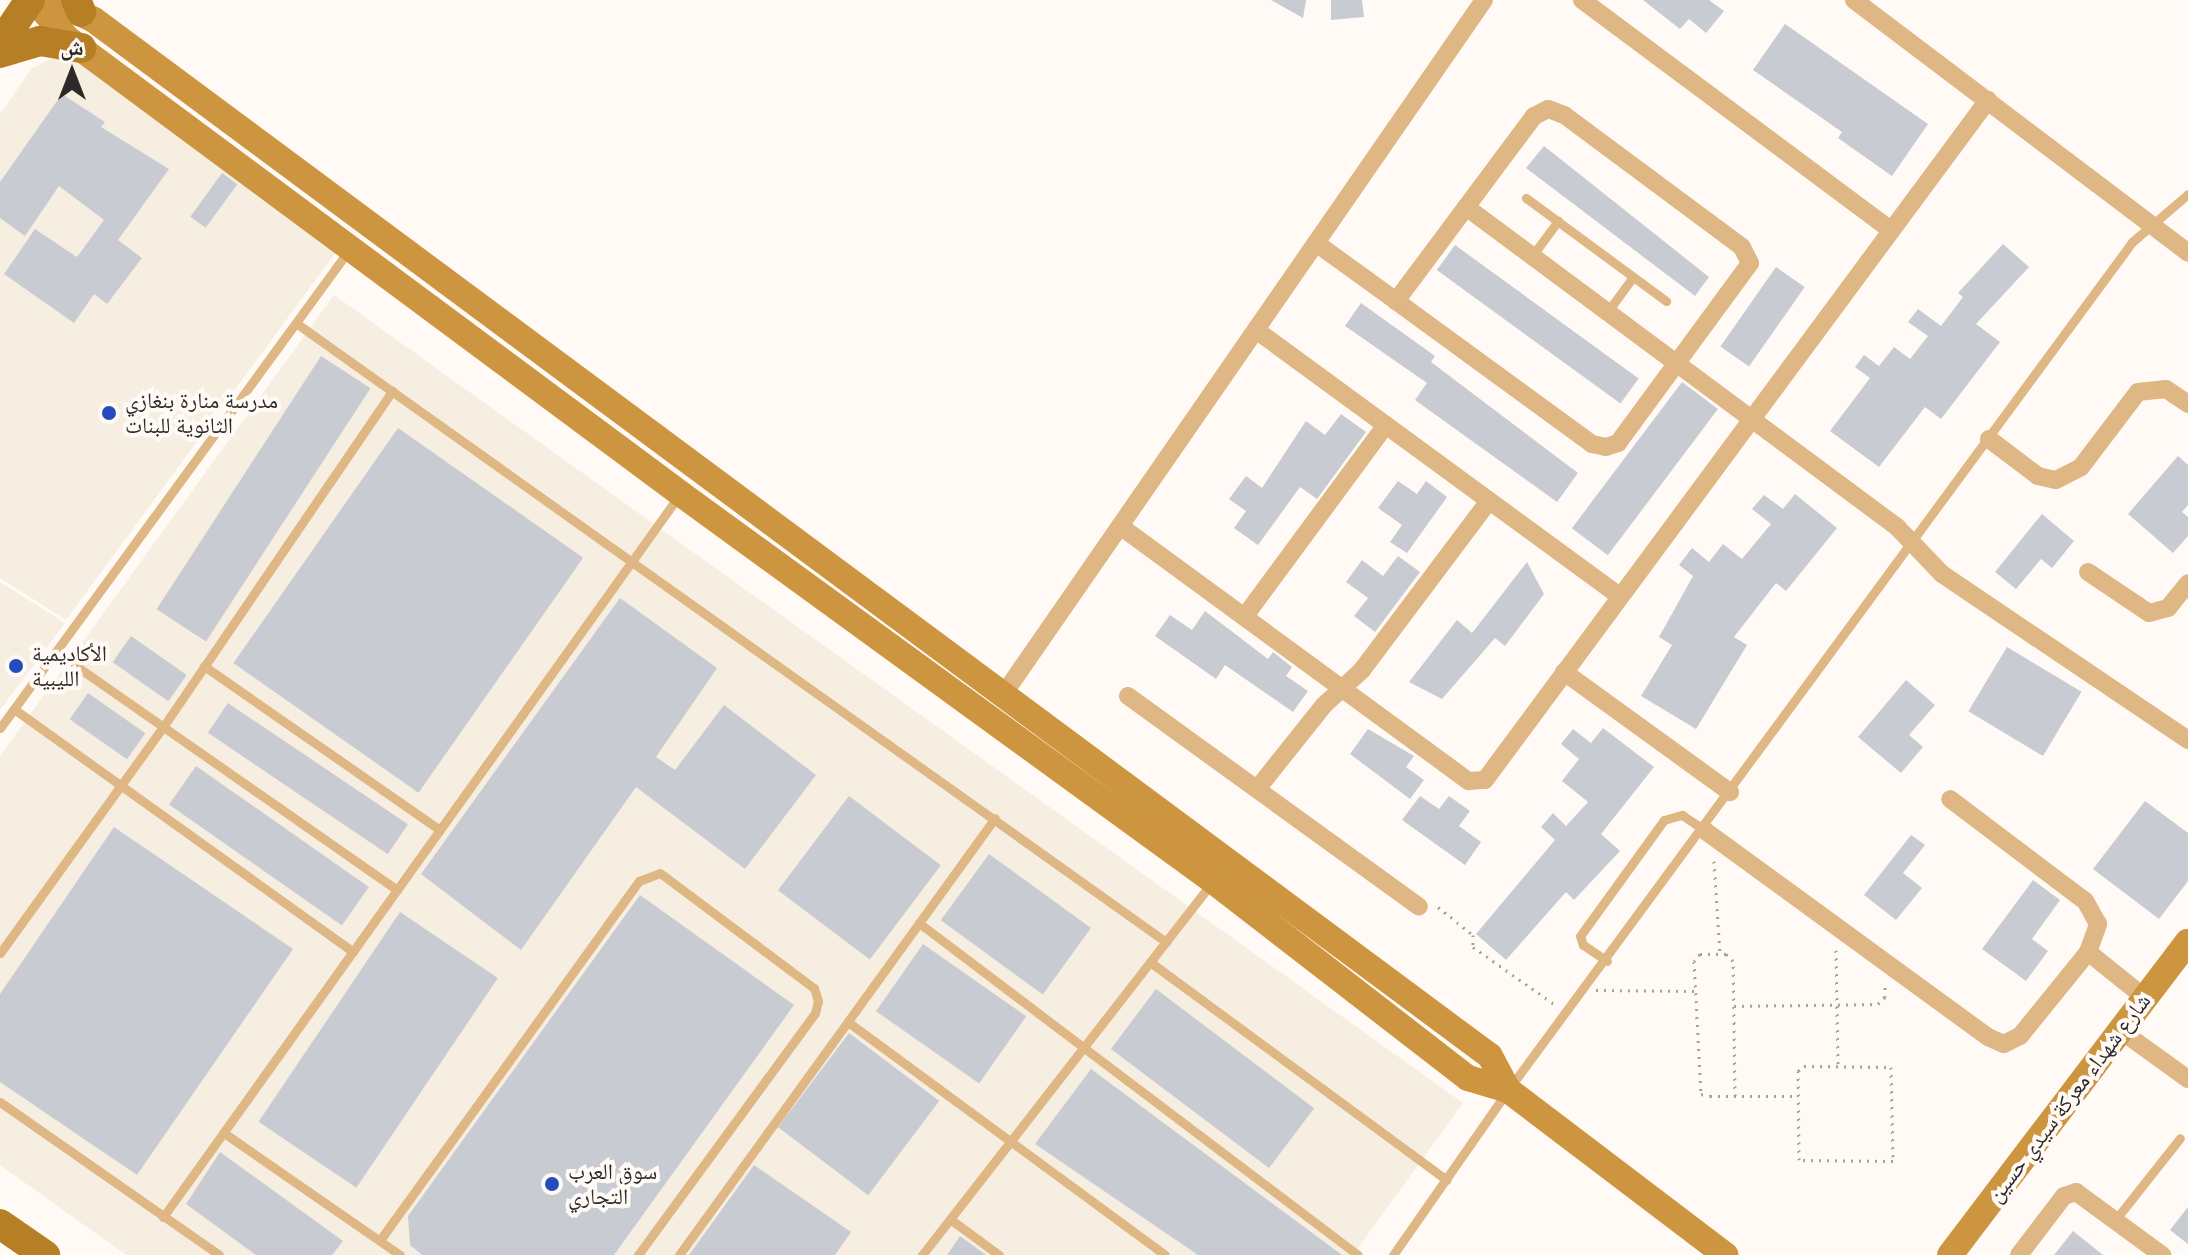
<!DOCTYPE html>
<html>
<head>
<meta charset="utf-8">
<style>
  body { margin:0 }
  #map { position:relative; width:2188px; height:1255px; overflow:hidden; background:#fffaf5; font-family:Figtree,"Noto Naskh Arabic",sans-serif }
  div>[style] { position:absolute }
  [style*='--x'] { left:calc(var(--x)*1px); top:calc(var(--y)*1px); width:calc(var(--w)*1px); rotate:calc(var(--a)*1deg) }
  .built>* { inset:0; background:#f7eee2 }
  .building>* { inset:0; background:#c8cbd1; transform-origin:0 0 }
  .path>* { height:3px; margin-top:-1.5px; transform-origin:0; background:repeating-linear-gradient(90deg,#a6a29e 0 2px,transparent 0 8px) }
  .lane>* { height:9px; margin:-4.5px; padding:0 4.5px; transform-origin:4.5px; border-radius:4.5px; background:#deb784 }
  .street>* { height:18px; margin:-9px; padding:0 9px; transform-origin:9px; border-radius:9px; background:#deb784 }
  .secondary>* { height:26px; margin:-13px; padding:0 13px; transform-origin:13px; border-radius:13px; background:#cd953f }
  .primary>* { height:30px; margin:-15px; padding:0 15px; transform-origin:15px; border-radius:15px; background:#b67f25 }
  .dots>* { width:22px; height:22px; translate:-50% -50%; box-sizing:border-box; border:4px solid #fffaf5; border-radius:50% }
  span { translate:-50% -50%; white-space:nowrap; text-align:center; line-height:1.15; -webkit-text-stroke:8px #fffaf5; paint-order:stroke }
  .poi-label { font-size:22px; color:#2c2a28 }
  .left { translate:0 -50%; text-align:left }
  .street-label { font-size:22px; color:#2c2a28 }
  .north { position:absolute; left:32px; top:32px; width:80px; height:80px; -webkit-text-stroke:6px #fffaf5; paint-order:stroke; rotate:0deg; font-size:22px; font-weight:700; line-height:32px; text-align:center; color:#2c2a28 }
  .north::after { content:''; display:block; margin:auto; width:28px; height:36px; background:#2c2a28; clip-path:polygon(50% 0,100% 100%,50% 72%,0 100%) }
</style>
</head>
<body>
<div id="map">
  <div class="built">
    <i style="clip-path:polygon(55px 57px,85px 62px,339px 248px,66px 620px,0 578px,0 114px,32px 68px)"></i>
    <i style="clip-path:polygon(334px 295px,1463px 1103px,1353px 1255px,126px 1255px,0 1165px,0 756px)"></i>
    <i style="clip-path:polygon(0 582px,65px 623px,0 710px)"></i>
  </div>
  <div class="building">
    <i style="clip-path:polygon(1271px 0,1306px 0,1303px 18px)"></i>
    <i style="clip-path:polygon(1331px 0,1362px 0,1364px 17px,1331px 20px)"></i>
    <i style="clip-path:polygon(1643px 0,1709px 0,1724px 11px,1706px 33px,1689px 19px,1680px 29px)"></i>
    <i style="clip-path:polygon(1785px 24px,1928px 124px,1892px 176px,1838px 138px,1842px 132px,1753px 70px)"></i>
    <i style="clip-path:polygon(62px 94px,105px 122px,101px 127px,169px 169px,118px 240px,142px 258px,107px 304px,94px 294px,74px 323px,4px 274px,35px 229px,77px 257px,104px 220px,59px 186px,25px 236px,0 218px,0 182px)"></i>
    <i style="clip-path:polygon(1544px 146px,1709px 277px,1695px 296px,1526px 168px)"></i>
    <i style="left:222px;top:173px;width:19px;height:54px;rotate:36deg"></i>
    <i style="clip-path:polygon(2003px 244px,2029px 267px,1976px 324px,2000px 342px,1941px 419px,1925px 407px,1879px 467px,1830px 431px,1870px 378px,1855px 367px,1864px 355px,1879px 366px,1894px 347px,1910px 359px,1928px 336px,1908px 322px,1918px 309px,1941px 326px,1963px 297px,1958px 293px)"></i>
    <i style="left:1455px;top:245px;width:227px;height:31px;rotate:36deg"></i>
    <i style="left:1776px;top:267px;width:35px;height:97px;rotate:35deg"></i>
    <i style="clip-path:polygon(1361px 303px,1435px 356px,1431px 362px,1578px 473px,1557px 502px,1415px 400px,1427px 383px,1345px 326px)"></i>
    <i style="left:321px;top:356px;width:59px;height:302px;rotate:33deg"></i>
    <i style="left:1682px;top:382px;width:45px;height:183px;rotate:37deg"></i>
    <i style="clip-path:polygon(1341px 414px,1366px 432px,1317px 499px,1300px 487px,1258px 545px,1234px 528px,1246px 511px,1229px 499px,1246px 476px,1262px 488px,1306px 421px,1325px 435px)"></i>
    <i style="left:398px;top:428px;width:226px;height:287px;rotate:35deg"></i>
    <i style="clip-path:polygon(2178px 456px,2188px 465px,2188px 505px,2182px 512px,2188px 517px,2188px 536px,2173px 553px,2128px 514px)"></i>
    <i style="clip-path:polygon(1398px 481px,1417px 494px,1426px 481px,1447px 497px,1407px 553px,1390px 542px,1402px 525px,1378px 508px)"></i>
    <i style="clip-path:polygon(1795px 494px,1837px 528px,1786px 591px,1776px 583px,1734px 637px,1747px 645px,1696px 729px,1641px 696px,1672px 645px,1659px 637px,1693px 576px,1679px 565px,1692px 548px,1709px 562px,1723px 544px,1742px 559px,1771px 524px,1752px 509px,1764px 495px,1783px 509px)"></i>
    <i style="clip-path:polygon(2042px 514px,2074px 541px,2052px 568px,2041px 559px,2016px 589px,1995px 572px)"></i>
    <i style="clip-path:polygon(1398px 556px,1420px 572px,1375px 632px,1354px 616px,1368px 598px,1346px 582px,1362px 560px,1383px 576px)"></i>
    <i style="clip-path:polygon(1527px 562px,1544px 594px,1505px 646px,1495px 638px,1442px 699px,1409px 682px,1457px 620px,1472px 633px)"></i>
    <i style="clip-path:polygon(620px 598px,717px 668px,656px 757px,675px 770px,724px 705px,816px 775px,745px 869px,636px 787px,521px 950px,421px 874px)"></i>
    <i style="clip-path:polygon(1205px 611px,1268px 659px,1273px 652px,1292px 667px,1286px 676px,1308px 691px,1293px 712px,1225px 665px,1216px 679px,1155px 636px,1170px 615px,1192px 630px)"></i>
    <i style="left:131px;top:636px;width:68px;height:32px;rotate:35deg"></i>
    <i style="left:2007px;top:647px;width:87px;height:75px;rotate:31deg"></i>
    <i style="clip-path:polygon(1906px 680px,1935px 705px,1909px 735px,1923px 747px,1901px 773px,1858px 737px)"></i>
    <i style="left:88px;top:693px;width:70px;height:32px;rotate:35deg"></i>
    <i style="left:228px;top:703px;width:217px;height:36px;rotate:34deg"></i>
    <i style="clip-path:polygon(1603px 728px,1654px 767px,1601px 834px,1620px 851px,1574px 900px,1566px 892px,1506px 960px,1476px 934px,1555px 840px,1541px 827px,1553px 813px,1566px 826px,1588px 802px,1562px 781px,1579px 759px,1561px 744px,1573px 729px,1591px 743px)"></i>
    <i style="clip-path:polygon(1368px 729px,1414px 756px,1406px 767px,1424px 780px,1410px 799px,1350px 754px)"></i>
    <i style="left:196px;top:766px;width:211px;height:47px;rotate:35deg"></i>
    <i style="left:849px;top:796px;width:115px;height:118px;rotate:37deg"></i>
    <i style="clip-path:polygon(1420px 796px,1439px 809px,1449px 796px,1470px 811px,1459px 826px,1481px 842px,1465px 865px,1402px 820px)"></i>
    <i style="clip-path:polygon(2145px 801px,2188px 833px,2188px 881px,2159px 919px,2093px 869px)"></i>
    <i style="clip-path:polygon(114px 827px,293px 949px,137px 1175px,0 1082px,0 994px)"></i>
    <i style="clip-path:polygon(1911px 835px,1925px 845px,1903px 873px,1922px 888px,1896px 920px,1864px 895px)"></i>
    <i style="left:989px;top:854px;width:126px;height:82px;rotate:36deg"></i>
    <i style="clip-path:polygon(2033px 880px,2060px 900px,2032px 939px,2048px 951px,2026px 981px,1982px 949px)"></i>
    <i style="clip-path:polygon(640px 895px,794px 1005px,614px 1255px,422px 1255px,410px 1245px,408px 1216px)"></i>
    <i style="left:400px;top:912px;width:118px;height:253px;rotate:34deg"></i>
    <i style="left:923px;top:944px;width:126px;height:82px;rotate:35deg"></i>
    <i style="left:1156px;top:989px;width:198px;height:75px;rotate:37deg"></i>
    <i style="left:849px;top:1033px;width:113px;height:118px;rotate:37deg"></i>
    <i style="clip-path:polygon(1091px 1069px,1342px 1255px,1198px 1255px,1035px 1144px)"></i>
    <i style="clip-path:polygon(220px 1152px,343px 1241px,332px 1255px,256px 1255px,186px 1204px)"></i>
    <i style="clip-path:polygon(754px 1165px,851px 1232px,835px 1255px,689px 1255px)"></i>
    <i style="clip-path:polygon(2188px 1207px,2188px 1244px,2170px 1230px)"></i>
    <i style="clip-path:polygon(2073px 1231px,2103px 1255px,2054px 1255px)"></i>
    <i style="clip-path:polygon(960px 1236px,986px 1255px,947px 1255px)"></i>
  </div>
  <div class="path">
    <i style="--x:1714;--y:861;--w:92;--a:86.3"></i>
    <i style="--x:1438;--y:907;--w:45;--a:38.7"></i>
    <i style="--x:1473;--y:935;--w:12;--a:90"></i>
    <i style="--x:1473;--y:947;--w:99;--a:35.1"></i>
    <i style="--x:1836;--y:950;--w:116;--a:89"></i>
    <i style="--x:1596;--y:990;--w:99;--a:0.6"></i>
    <i style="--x:1734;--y:1006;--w:144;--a:-0.8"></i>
    <i style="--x:1878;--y:1004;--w:10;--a:-45"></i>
    <i style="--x:1885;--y:997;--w:14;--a:-90"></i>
    <i style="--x:1804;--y:1066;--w:87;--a:0.7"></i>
    <i style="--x:1891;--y:1067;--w:94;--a:88.8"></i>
    <i style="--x:1893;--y:1161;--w:94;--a:-179.4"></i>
    <i style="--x:1799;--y:1160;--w:89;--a:-90.6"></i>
    <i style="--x:1798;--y:1071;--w:8;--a:-40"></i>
    <i style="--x:1735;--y:1096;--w:135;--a:-90.8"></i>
    <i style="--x:1733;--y:961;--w:10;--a:-135"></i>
    <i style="--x:1726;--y:954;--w:26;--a:180"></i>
    <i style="--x:1700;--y:954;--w:9;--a:131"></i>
    <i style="--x:1694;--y:961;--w:133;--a:87"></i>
    <i style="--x:1701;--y:1094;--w:9;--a:13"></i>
    <i style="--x:1710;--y:1096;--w:88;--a:0"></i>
  </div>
  <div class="lane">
    <i style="--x:1526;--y:198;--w:174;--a:36.3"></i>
    <i style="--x:1532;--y:256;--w:44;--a:-53.4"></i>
    <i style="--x:1608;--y:311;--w:42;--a:-53.7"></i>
    <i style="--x:296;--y:323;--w:1068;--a:35.43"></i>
    <i style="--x:56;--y:652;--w:416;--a:34.9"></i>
    <i style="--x:204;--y:666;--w:287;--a:34.8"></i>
    <i style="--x:14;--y:709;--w:417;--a:35.6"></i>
    <i style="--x:0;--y:728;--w:592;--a:-53.87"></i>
    <i style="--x:919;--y:923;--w:550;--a:37.1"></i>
    <i style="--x:0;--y:953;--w:279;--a:-54.2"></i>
    <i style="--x:163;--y:727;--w:407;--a:-55.7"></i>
    <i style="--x:1607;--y:961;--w:29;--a:-146"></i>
    <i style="--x:1583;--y:945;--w:9;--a:-108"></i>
    <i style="--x:1580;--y:936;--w:143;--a:-54.1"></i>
    <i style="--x:1664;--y:820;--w:19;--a:-16"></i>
    <i style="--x:1682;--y:815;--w:27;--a:34"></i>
    <i style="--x:1150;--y:962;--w:368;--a:36.3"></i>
    <i style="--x:848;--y:1022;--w:393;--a:36.3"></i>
    <i style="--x:0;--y:1102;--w:267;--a:34.9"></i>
    <i style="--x:224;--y:1133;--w:214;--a:34.7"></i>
    <i style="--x:163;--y:1217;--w:889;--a:-54.43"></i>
    <i style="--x:950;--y:1219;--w:61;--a:36.3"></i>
    <i style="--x:2116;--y:1219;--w:103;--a:-51.7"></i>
    <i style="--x:380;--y:1240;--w:443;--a:-54.2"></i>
    <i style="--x:639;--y:881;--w:22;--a:-21"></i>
    <i style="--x:660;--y:873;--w:192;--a:36.8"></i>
    <i style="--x:814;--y:988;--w:14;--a:73"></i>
    <i style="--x:818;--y:1001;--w:12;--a:104"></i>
    <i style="--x:815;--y:1013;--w:300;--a:126.2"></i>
    <i style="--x:679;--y:1255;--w:539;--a:-54.13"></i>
    <i style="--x:922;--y:1255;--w:470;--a:-52.1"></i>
    <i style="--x:1393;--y:1255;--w:201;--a:-55.1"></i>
    <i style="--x:1508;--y:1090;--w:1053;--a:-53.65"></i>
    <i style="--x:2132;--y:242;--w:74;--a:-40.6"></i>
  </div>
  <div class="street">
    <i style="--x:1582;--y:0;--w:385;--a:36.7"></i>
    <i style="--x:1854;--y:0;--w:419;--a:37.1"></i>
    <i style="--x:1466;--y:207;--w:537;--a:36.59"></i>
    <i style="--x:1897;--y:527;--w:65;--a:46.2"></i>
    <i style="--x:1942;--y:574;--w:297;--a:34"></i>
    <i style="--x:1316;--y:243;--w:99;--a:35.9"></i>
    <i style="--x:1396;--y:301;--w:243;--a:36.1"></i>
    <i style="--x:1592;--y:444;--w:14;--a:12"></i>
    <i style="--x:1606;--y:447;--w:13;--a:-18"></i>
    <i style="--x:1618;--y:443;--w:223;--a:-53.7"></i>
    <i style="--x:1750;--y:263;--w:18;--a:-117"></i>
    <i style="--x:1742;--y:247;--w:222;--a:-143.4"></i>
    <i style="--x:1564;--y:115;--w:17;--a:-159"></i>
    <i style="--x:1548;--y:109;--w:16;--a:153"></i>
    <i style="--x:1534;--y:116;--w:231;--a:126.7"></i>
    <i style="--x:1256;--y:330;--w:450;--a:36.2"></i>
    <i style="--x:1989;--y:439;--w:61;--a:37.1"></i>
    <i style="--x:2038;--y:476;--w:18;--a:13"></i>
    <i style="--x:2056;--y:480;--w:28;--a:-27"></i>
    <i style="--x:2081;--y:467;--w:94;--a:-52.8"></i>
    <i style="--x:2138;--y:392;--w:28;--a:-6"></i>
    <i style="--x:2166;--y:389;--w:27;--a:34"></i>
    <i style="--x:1120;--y:526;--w:432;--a:36.2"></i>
    <i style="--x:1469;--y:781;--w:16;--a:-4"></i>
    <i style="--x:1485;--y:780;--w:846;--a:-53.51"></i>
    <i style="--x:2088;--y:572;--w:73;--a:33.9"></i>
    <i style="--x:2149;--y:613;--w:20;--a:-15"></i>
    <i style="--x:2168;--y:608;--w:32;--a:-51"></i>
    <i style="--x:1245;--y:616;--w:237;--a:-53.6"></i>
    <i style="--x:1564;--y:672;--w:205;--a:35.9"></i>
    <i style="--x:1003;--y:695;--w:845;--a:-55.31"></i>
    <i style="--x:1128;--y:696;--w:359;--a:35.9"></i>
    <i style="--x:1257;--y:789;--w:107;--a:-51.4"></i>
    <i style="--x:1324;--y:705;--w:52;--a:-42.6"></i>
    <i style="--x:1362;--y:670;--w:211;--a:-53.1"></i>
    <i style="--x:1704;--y:830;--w:351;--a:36.1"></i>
    <i style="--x:1988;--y:1037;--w:17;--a:24"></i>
    <i style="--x:2004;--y:1044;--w:18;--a:-27"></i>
    <i style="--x:2020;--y:1036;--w:108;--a:-51"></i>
    <i style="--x:2088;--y:952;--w:30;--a:-70"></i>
    <i style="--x:2098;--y:924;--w:26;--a:-119"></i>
    <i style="--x:2085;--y:901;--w:169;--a:-142.9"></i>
    <i style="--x:2088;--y:952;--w:73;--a:38.9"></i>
    <i style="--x:2120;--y:1030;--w:84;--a:35.8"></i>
    <i style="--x:2019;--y:1255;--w:74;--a:-52.7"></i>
    <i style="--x:2064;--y:1196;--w:13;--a:-18"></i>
    <i style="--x:2076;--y:1192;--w:107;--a:36.2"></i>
  </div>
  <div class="secondary">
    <i style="--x:34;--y:0;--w:52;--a:48.9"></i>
    <i style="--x:68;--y:39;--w:763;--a:36.58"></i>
    <i style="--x:681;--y:494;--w:658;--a:36.03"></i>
    <i style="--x:1213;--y:881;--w:322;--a:37.7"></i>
    <i style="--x:1468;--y:1078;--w:42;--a:16.7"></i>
    <i style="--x:1508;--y:1090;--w:273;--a:37.2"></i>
    <i style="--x:62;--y:5;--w:35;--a:25"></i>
    <i style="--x:94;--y:20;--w:1738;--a:36.58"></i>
    <i style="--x:1490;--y:1056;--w:38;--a:62"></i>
    <i style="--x:1950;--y:1255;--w:393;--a:-52.8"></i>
  </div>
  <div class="primary">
    <i style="--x:76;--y:0;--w:13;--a:67"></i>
    <i style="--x:0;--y:44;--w:53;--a:-55.7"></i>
    <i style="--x:0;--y:53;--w:42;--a:-16.7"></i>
    <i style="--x:40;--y:41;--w:42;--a:9.7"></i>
    <i style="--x:0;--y:1224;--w:55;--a:34.6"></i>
  </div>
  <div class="dots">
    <i style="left:109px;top:413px;background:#264cbb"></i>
    <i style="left:16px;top:666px;background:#264cbb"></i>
    <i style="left:552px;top:1184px;background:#264cbb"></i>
  </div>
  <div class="poi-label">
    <span class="left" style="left:125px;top:413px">مدرسة منارة بنغازي<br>الثانوية للبنات</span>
    <span class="left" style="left:32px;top:666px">الأكاديمية<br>الليبية</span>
    <span class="left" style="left:568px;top:1184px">سوق العرب<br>التجاري</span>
  </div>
  <div class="street-label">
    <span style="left:2069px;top:1098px;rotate:-53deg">شارع شهداء معركة سيدي حسين</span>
  </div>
  <div class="north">ش</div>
</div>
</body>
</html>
